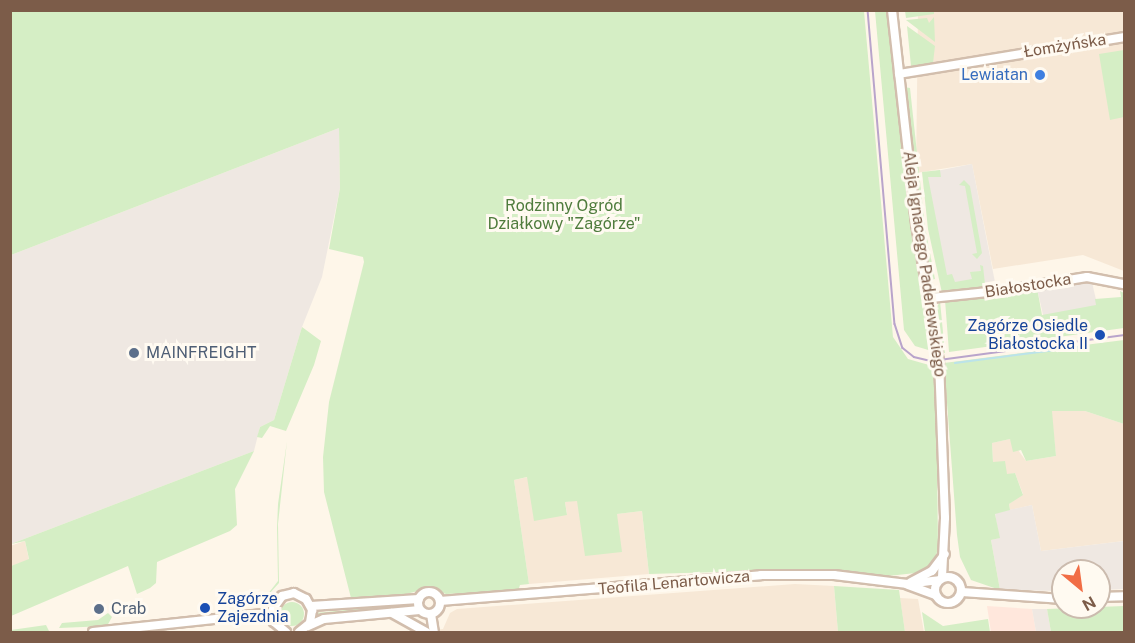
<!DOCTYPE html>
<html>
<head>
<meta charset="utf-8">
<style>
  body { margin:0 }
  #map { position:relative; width:1135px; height:643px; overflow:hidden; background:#fef6e9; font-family:"Public Sans",sans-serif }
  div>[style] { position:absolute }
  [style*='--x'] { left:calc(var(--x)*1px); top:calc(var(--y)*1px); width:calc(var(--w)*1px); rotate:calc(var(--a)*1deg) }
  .residential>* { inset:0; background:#f7e8d6 }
  .commercial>* { inset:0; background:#ffe7dc }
  .industrial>* { inset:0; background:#efe8e2; transform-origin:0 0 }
  .green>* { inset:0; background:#d5eec5 }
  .round { border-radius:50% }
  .stream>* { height:2px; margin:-1px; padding:0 1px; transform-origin:1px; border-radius:1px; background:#bbe3ea }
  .roads { filter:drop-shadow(2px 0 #d2bead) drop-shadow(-2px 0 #d2bead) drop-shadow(0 2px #d2bead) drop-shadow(0 -2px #d2bead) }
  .minor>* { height:8px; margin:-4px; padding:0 4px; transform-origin:4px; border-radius:4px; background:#fff }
  .minor>.ring { margin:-4px; padding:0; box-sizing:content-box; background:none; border:8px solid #fff; border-radius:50% }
  .tram>* { height:1.5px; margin:-0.75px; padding:0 0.75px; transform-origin:0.75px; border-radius:0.75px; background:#b9a4cb }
  .dots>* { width:16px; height:16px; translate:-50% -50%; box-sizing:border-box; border:3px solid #fffaf1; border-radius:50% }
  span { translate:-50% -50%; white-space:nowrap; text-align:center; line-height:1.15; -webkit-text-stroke:6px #fffaf1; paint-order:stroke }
  .street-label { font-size:16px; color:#7c5c49 }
  .shop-label { font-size:16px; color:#366cbe }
  .right { translate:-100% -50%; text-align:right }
  .park-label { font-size:16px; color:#4f7c3d }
  .transit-label { font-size:16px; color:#164399 }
  .left { translate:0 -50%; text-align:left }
  .service-label { font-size:16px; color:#4e5e75 }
  .frame { position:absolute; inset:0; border:12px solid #7c5c49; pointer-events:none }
  .north { position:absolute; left:1051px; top:559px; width:60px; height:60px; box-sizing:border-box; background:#fffaf1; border:2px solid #cbbbae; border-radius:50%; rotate:151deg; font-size:16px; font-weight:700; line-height:24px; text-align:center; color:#7c5c49 }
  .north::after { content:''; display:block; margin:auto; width:21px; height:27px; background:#f16d45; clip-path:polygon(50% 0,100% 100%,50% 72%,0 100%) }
</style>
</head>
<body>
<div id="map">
  <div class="residential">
    <i style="clip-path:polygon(918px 11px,1124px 11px,1124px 271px,1083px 255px,993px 269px,972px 164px,916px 173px)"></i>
    <i style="clip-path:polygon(1051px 411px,1085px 411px,1124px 424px,1124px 541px,1041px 551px,1032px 505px,1010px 510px,1009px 504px,1023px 494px,1015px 473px,1007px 475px,993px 462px,992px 443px,1010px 439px,1026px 461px,1056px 456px)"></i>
    <i style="clip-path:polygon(528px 477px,567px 514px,565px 502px,577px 500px,617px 514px,642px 511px,649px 574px,529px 584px,514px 480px)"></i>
    <i style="clip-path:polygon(25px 541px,29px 560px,11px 566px,10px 546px)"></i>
    <i style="clip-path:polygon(795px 584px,834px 586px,838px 632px,417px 632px,443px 629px,450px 613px,457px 609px)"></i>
    <i style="clip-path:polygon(900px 598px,918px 599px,924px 632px,905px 632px)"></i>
  </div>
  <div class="commercial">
    <i style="clip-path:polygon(987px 606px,1032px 609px,1036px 632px,991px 632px)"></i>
  </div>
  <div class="industrial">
    <i style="clip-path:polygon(339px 128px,340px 188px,322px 277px,302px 327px,274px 420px,260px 427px,254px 451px,11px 544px,11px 255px)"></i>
    <i style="left:972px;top:164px;width:119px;height:48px;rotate:79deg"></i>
    <i style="left:1091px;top:278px;width:28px;height:55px;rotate:77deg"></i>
    <i style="clip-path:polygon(1032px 505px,1041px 551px,1124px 541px,1124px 589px,1099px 590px,1099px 571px,1063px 571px,1063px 591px,1000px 590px,991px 540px,999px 538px,995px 513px)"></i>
    <i style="clip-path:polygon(1032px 609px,1047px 609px,1051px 632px,1036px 632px)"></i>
  </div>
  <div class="green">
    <i style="clip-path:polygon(10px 11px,864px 11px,893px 337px,908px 359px,936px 367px,938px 548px,934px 564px,925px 572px,888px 576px,830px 569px,649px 574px,642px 511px,617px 514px,622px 552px,585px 556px,577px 501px,565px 502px,567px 515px,534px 521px,527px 477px,514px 480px,529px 584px,520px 585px,518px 591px,446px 594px,430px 588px,398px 596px,351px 598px,324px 492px,323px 457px,329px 402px,364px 262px,363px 257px,329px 249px,340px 188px,339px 128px,11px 255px)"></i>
    <i style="clip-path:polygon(875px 11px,888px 11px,911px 228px,935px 352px,915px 346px,904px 330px)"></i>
    <i style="clip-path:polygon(905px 11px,934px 11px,934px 14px,906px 18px)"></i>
    <i style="clip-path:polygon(934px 17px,935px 42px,906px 20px,927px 18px,929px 23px)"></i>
    <i style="clip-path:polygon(907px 26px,935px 46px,933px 63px,911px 66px)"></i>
    <i style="clip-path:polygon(1124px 50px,1124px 117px,1110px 120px,1099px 54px)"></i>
    <i style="clip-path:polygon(904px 87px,910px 88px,925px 227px,935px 279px,930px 280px,920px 234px)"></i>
    <i style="clip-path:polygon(940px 170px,941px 177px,928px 177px,947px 275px,952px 274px,955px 282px,972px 279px,970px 272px,981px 271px,980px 265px,983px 266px,985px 284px,981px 288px,942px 293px,928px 229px,922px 172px)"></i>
    <i style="clip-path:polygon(964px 180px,970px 186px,982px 253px,977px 259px,972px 254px,977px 253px,965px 186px,959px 185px)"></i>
    <i style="clip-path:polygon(1037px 288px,1042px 315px,1096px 305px,1095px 299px,1121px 297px,1120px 291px,1124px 293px,1124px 328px,949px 352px,945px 300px)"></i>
    <i style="clip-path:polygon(940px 301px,945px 353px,942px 353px,936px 309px)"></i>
    <i style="clip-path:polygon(302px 327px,321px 341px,314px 365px,286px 431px,270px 426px,262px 438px,257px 437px,260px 427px,274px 420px)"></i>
    <i style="clip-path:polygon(1124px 340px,1124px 424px,1085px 411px,1052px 411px,1056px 456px,1026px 461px,1021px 450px,1013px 452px,1010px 439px,992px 443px,993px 462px,1005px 461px,1007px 474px,1015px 473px,1023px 495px,1009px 504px,1010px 510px,995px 514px,1000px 538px,991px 540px,1000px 590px,971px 580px,960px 557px,957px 535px,944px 363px)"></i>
    <i style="clip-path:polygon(287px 441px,278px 524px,279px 583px,260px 604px,278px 581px,277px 528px,278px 504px)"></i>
    <i style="clip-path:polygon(254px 451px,235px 489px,237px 525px,230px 531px,157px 562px,156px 583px,150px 588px,137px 594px,128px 566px,11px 616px,11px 566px,29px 559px,25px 541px,11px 544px)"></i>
    <i style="clip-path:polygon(834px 586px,899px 590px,905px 632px,838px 632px)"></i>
    <i class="round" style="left:280px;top:602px;width:24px;height:24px"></i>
    <i style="clip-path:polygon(414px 603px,414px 606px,315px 615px,316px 613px)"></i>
    <i style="clip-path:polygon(1124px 606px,1124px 632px,1051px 632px,1047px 609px)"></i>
    <i style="clip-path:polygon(922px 612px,943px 626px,988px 619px,990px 632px,925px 632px)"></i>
    <i style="clip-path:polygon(108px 613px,112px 617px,107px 626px,59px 628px,62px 623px,98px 620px)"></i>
    <i style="clip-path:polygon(46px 625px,49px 631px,11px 632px,11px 630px)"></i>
  </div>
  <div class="stream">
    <i style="--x:955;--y:363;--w:125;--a:-7.4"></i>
  </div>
  <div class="roads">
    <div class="minor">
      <i style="--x:892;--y:10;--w:215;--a:83.6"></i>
      <i style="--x:916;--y:224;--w:139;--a:80.5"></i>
      <i style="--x:939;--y:361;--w:157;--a:87.8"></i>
      <i style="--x:945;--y:518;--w:60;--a:92.9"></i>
      <i style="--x:899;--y:74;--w:228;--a:-9.3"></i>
      <i style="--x:931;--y:298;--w:76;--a:-6"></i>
      <i style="--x:1007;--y:290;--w:81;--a:-9.2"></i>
      <i style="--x:1087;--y:277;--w:38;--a:11"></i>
      <i class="ring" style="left:935px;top:577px;width:18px;height:18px"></i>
      <i style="--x:911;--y:582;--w:24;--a:-28"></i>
      <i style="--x:932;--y:571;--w:21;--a:-53"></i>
      <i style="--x:908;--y:585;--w:29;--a:20"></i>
      <i class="ring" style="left:418px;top:592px;width:14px;height:14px"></i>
      <i style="--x:962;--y:592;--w:101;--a:4"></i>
      <i style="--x:1099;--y:597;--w:25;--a:-2"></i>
      <i style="--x:440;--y:601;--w:322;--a:-4.6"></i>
      <i style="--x:761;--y:575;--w:73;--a:0"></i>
      <i style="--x:834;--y:575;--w:74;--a:7"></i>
      <i style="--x:907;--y:584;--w:32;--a:-7"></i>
      <i style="--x:311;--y:606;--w:108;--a:-3.7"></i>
      <i style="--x:392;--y:613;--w:39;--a:29"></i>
      <i style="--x:431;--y:614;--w:18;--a:81"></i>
      <i style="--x:308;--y:626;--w:17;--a:-24"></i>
      <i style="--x:324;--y:619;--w:96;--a:-5.4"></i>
      <i style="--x:93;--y:632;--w:180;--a:-6.1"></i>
      <i style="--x:286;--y:632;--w:16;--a:-140"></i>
      <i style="--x:274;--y:622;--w:13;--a:-94"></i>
      <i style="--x:273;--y:609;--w:16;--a:-55"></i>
      <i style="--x:282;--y:596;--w:12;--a:-14"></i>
      <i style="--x:294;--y:593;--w:13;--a:27"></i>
      <i style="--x:306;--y:599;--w:13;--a:61"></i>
      <i style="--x:312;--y:610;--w:13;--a:99"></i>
      <i style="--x:310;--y:623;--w:14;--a:141"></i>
    </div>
  </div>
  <div class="tram">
    <i style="--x:868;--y:10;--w:315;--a:85.1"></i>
    <i style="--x:895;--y:324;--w:25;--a:72"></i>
    <i style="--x:903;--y:348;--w:14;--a:39"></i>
    <i style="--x:914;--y:357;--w:18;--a:13"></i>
    <i style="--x:932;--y:361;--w:194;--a:-7.7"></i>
  </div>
  <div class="dots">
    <i style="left:1040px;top:75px;background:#3f7fe0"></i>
    <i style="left:1100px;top:335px;background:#1a4fb4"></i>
    <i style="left:134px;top:353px;background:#5c6f8a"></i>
    <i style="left:205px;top:608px;background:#1a4fb4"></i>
    <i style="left:99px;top:609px;background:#5c6f8a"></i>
  </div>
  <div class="street-label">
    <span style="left:1065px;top:46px;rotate:-9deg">Łomżyńska</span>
    <span style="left:924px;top:264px;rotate:82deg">Aleja Ignacego Paderewskiego</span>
    <span style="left:1028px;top:286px;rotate:-9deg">Białostocka</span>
    <span style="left:674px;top:583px;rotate:-5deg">Teofila Lenartowicza</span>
  </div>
  <div class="shop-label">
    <span class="right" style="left:1028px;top:75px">Lewiatan</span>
  </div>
  <div class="park-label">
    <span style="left:564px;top:215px">Rodzinny Ogród<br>Działkowy "Zagórze"</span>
  </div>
  <div class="transit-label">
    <span class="right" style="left:1088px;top:335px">Zagórze Osiedle<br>Białostocka II</span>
    <span class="left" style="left:217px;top:608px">Zagórze<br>Zajezdnia</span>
  </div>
  <div class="service-label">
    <span class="left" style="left:146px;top:353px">MAINFREIGHT</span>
    <span class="left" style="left:111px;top:609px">Crab</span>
  </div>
  <div class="frame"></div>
  <div class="north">N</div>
</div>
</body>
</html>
